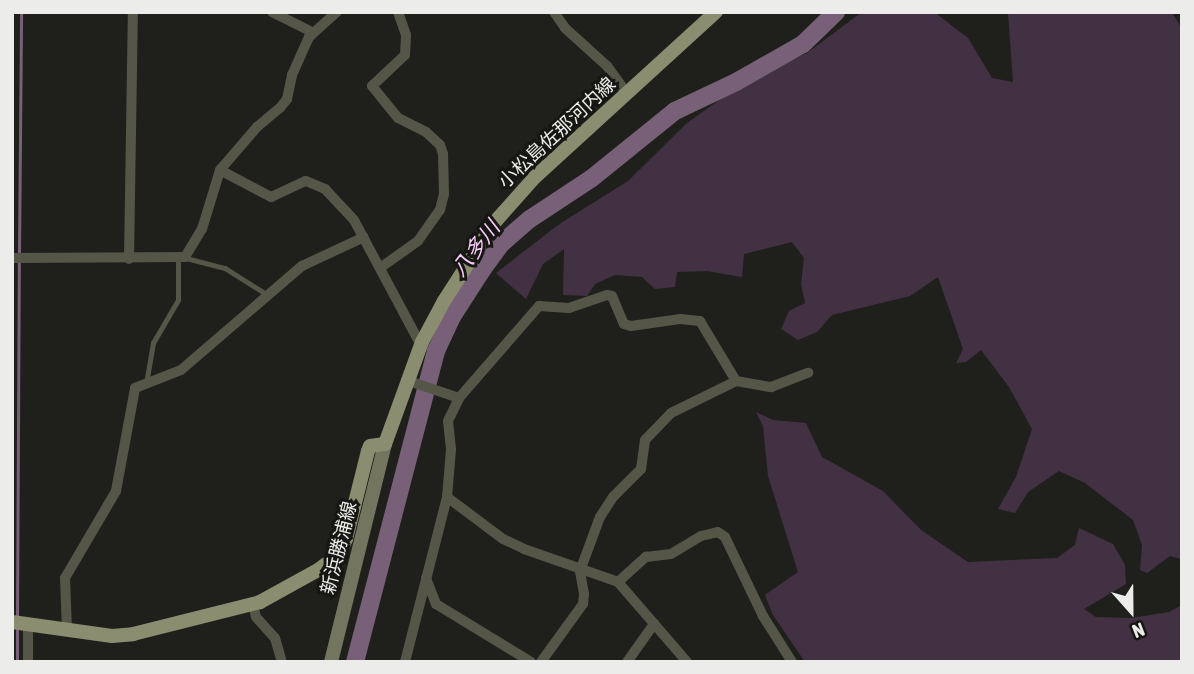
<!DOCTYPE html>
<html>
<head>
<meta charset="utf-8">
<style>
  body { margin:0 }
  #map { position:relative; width:1194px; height:674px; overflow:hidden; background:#1f201c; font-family:"Asap Condensed","Noto Sans JP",sans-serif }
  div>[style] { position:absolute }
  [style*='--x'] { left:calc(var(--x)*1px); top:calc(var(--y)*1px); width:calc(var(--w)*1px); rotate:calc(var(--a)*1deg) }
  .green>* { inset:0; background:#423143 }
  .stream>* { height:2.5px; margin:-1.25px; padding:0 1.25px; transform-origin:1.25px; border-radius:1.25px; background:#796079 }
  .river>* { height:18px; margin:-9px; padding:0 9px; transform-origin:9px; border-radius:9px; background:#796079 }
  .lane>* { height:4.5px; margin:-2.25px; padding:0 2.25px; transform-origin:2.25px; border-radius:2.25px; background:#555648 }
  .street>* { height:10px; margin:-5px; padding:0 5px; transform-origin:5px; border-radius:5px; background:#555648 }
  .secondary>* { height:14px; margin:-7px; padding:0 7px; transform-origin:7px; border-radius:7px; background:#74755f }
  .primary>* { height:14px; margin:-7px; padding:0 7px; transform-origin:7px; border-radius:7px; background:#8b8d70 }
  span { translate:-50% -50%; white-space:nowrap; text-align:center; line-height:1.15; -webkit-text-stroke:6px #161613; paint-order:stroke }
  .street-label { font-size:19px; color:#ecedea }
  .water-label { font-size:21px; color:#f7caf8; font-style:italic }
  .frame { position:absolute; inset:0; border:14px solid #ecedea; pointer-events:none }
  .north { position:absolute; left:1096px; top:576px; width:70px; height:70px; -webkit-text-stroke:5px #161613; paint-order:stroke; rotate:159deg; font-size:19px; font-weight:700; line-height:28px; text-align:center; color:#ecedea }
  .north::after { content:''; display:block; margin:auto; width:24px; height:32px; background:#ecedea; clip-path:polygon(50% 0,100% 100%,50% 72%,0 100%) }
</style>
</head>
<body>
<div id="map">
  <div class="green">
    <i style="clip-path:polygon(862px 12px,934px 12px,968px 38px,992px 78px,1013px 82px,1008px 12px,1172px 12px,1182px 29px,1182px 559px,1170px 556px,1147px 573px,1140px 570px,1142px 545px,1133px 520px,1085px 483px,1059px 471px,1028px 492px,1015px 513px,998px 509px,1016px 477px,1032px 429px,1009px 387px,981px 350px,966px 362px,956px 363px,963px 349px,938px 277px,910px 296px,832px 315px,817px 332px,798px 340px,781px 329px,789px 311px,805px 303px,801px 284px,804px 258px,792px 242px,744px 254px,742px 277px,707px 271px,677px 272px,675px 287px,655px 289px,642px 277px,615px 275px,595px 284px,587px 296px,563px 295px,564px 249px,543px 264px,526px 299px,496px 273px,558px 225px,628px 181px,687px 123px,752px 77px,807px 53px)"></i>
    <i style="clip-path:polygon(756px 412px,773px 420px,806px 423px,822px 457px,883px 491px,921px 530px,968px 562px,1057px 558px,1075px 545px,1079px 528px,1113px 544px,1125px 565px,1126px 584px,1084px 609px,1096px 617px,1131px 618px,1169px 612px,1182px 605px,1182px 662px,805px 662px,773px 615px,765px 595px,798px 572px,768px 476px,763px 426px)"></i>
  </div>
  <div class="stream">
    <i style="--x:19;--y:254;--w:242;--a:-89.5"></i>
    <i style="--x:17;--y:618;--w:357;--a:-89.7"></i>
    <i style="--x:17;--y:662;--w:34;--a:-90"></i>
  </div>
  <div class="river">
    <i style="--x:355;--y:662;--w:321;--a:-75.4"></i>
    <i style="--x:436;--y:351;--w:40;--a:-65"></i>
    <i style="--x:453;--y:315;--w:54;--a:-57.2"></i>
    <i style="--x:482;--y:270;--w:32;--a:-54"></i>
    <i style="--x:501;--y:244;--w:38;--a:-41"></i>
    <i style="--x:530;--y:219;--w:74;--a:-33.5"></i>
    <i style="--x:592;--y:178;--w:107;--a:-38.9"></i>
    <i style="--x:675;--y:111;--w:68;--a:-25.4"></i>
    <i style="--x:736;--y:82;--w:77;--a:-29.6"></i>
    <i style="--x:803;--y:44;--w:46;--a:-44.1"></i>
  </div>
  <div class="lane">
    <i style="--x:186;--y:258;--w:40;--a:14.4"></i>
    <i style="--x:225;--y:268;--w:51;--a:32.1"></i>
    <i style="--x:146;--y:384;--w:42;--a:-80.3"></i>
    <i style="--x:153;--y:343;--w:50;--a:-59.8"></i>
    <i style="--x:178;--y:300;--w:41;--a:-90"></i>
  </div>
  <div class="street">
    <i style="--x:272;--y:12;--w:45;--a:26.6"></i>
    <i style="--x:554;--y:12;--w:19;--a:55"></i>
    <i style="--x:565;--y:28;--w:57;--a:42.1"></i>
    <i style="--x:607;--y:66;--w:34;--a:54"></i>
    <i style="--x:220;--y:170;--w:58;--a:27.9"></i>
    <i style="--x:271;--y:197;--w:38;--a:-25"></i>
    <i style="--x:306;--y:181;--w:21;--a:23"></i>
    <i style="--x:325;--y:189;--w:42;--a:46.9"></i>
    <i style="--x:354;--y:220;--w:134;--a:61.9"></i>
    <i style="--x:417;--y:338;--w:6;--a:39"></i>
    <i style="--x:12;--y:258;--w:173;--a:-0.3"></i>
    <i style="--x:185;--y:257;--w:33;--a:-59"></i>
    <i style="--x:202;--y:229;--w:62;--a:-73"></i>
    <i style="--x:220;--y:170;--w:57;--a:-49.3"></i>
    <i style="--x:257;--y:127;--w:30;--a:-40"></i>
    <i style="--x:280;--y:108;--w:11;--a:-52"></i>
    <i style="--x:287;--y:99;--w:25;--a:-78"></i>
    <i style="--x:292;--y:75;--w:42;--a:-65.9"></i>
    <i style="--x:309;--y:37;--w:38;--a:-42"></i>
    <i style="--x:129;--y:259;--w:247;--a:-89.1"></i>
    <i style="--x:380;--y:268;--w:47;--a:-35.4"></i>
    <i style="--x:418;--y:241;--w:38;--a:-55"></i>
    <i style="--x:440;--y:210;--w:16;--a:-76"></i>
    <i style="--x:444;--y:194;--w:40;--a:-91.4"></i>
    <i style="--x:443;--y:154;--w:9;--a:-108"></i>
    <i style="--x:440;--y:145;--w:19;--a:-137"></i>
    <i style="--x:426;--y:132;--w:31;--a:-153"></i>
    <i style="--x:398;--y:118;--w:41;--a:-129.1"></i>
    <i style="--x:372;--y:86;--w:45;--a:-43.2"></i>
    <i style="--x:405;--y:55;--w:20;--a:-87"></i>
    <i style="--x:406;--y:35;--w:24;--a:-109"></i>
    <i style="--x:459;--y:398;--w:122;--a:-49"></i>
    <i style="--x:539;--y:306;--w:30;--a:4"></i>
    <i style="--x:569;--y:308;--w:40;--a:-18.9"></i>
    <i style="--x:607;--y:295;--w:5;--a:11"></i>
    <i style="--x:612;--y:296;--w:30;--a:67"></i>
    <i style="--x:624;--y:324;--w:7;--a:16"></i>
    <i style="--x:631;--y:326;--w:49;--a:-8.1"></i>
    <i style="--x:680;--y:319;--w:20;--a:6"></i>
    <i style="--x:700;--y:321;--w:70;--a:59"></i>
    <i style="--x:736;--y:381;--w:36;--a:10"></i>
    <i style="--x:771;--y:387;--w:40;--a:-21"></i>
    <i style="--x:447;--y:497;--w:70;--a:36.9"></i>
    <i style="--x:503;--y:539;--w:23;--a:25"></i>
    <i style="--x:524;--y:549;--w:100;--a:19.3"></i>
    <i style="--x:618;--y:582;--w:38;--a:-42"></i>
    <i style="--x:646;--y:557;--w:25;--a:-7"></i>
    <i style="--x:671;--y:554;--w:35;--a:-31"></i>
    <i style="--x:701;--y:536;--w:17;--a:-13"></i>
    <i style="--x:718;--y:532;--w:9;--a:36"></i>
    <i style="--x:725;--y:537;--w:88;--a:64.3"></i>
    <i style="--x:763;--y:616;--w:54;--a:57.8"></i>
    <i style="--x:426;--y:578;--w:28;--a:69"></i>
    <i style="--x:436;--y:604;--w:111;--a:31.4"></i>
    <i style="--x:618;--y:582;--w:106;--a:49.2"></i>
    <i style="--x:253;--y:604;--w:13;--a:77"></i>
    <i style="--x:256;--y:617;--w:28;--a:48"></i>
    <i style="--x:275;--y:638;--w:25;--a:74"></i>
    <i style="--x:67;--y:630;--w:52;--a:-92.2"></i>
    <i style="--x:65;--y:578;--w:101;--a:-59.6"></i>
    <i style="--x:116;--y:491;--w:105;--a:-79.5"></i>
    <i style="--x:135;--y:388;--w:49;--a:-21.4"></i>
    <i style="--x:181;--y:370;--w:160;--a:-40.7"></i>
    <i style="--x:302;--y:266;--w:68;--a:-25.1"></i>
    <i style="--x:28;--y:662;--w:37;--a:-90"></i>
    <i style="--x:405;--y:662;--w:170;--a:-75.7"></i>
    <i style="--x:447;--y:497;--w:48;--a:-85.2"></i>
    <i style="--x:451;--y:449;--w:28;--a:-96"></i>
    <i style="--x:448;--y:421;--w:25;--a:-64"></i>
    <i style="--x:459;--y:398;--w:56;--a:-161.2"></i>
    <i style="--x:541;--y:662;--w:72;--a:-54.1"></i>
    <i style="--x:583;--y:604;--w:10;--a:-84"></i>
    <i style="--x:584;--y:594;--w:23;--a:-100"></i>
    <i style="--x:580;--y:571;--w:58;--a:-69.7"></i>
    <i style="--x:600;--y:517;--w:24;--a:-57"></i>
    <i style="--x:613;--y:497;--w:40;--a:-45"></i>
    <i style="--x:641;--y:469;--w:29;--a:-82"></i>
    <i style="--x:645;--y:440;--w:37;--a:-46"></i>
    <i style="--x:671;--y:413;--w:72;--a:-26.2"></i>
    <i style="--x:627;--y:662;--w:47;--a:-54.6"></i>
  </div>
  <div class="secondary">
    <i style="--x:331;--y:662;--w:225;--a:-76.1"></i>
  </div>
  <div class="primary">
    <i style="--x:12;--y:622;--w:101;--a:8"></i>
    <i style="--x:112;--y:636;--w:21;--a:-5"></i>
    <i style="--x:133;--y:634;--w:131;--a:-14.1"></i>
    <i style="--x:260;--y:602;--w:66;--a:-28.9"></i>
    <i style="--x:318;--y:570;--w:26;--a:-37"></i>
    <i style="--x:339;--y:554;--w:17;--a:-65"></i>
    <i style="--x:346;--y:539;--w:91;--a:-76"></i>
    <i style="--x:368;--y:451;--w:5;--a:-68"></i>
    <i style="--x:370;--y:446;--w:15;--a:-8"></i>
    <i style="--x:385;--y:444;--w:109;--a:-70.1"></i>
    <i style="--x:422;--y:342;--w:47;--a:-61.8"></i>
    <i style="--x:444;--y:301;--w:93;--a:-57.3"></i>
    <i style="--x:494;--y:223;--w:62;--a:-48.3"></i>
    <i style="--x:535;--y:177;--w:245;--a:-42.4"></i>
  </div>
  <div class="street-label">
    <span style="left:557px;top:133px;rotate:-43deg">小松島佐那河内線</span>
    <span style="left:339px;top:548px;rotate:-76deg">新浜勝浦線</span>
  </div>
  <div class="water-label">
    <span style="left:475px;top:248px;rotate:-52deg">八多川</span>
  </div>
  <div class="frame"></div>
  <div class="north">N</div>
</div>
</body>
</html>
